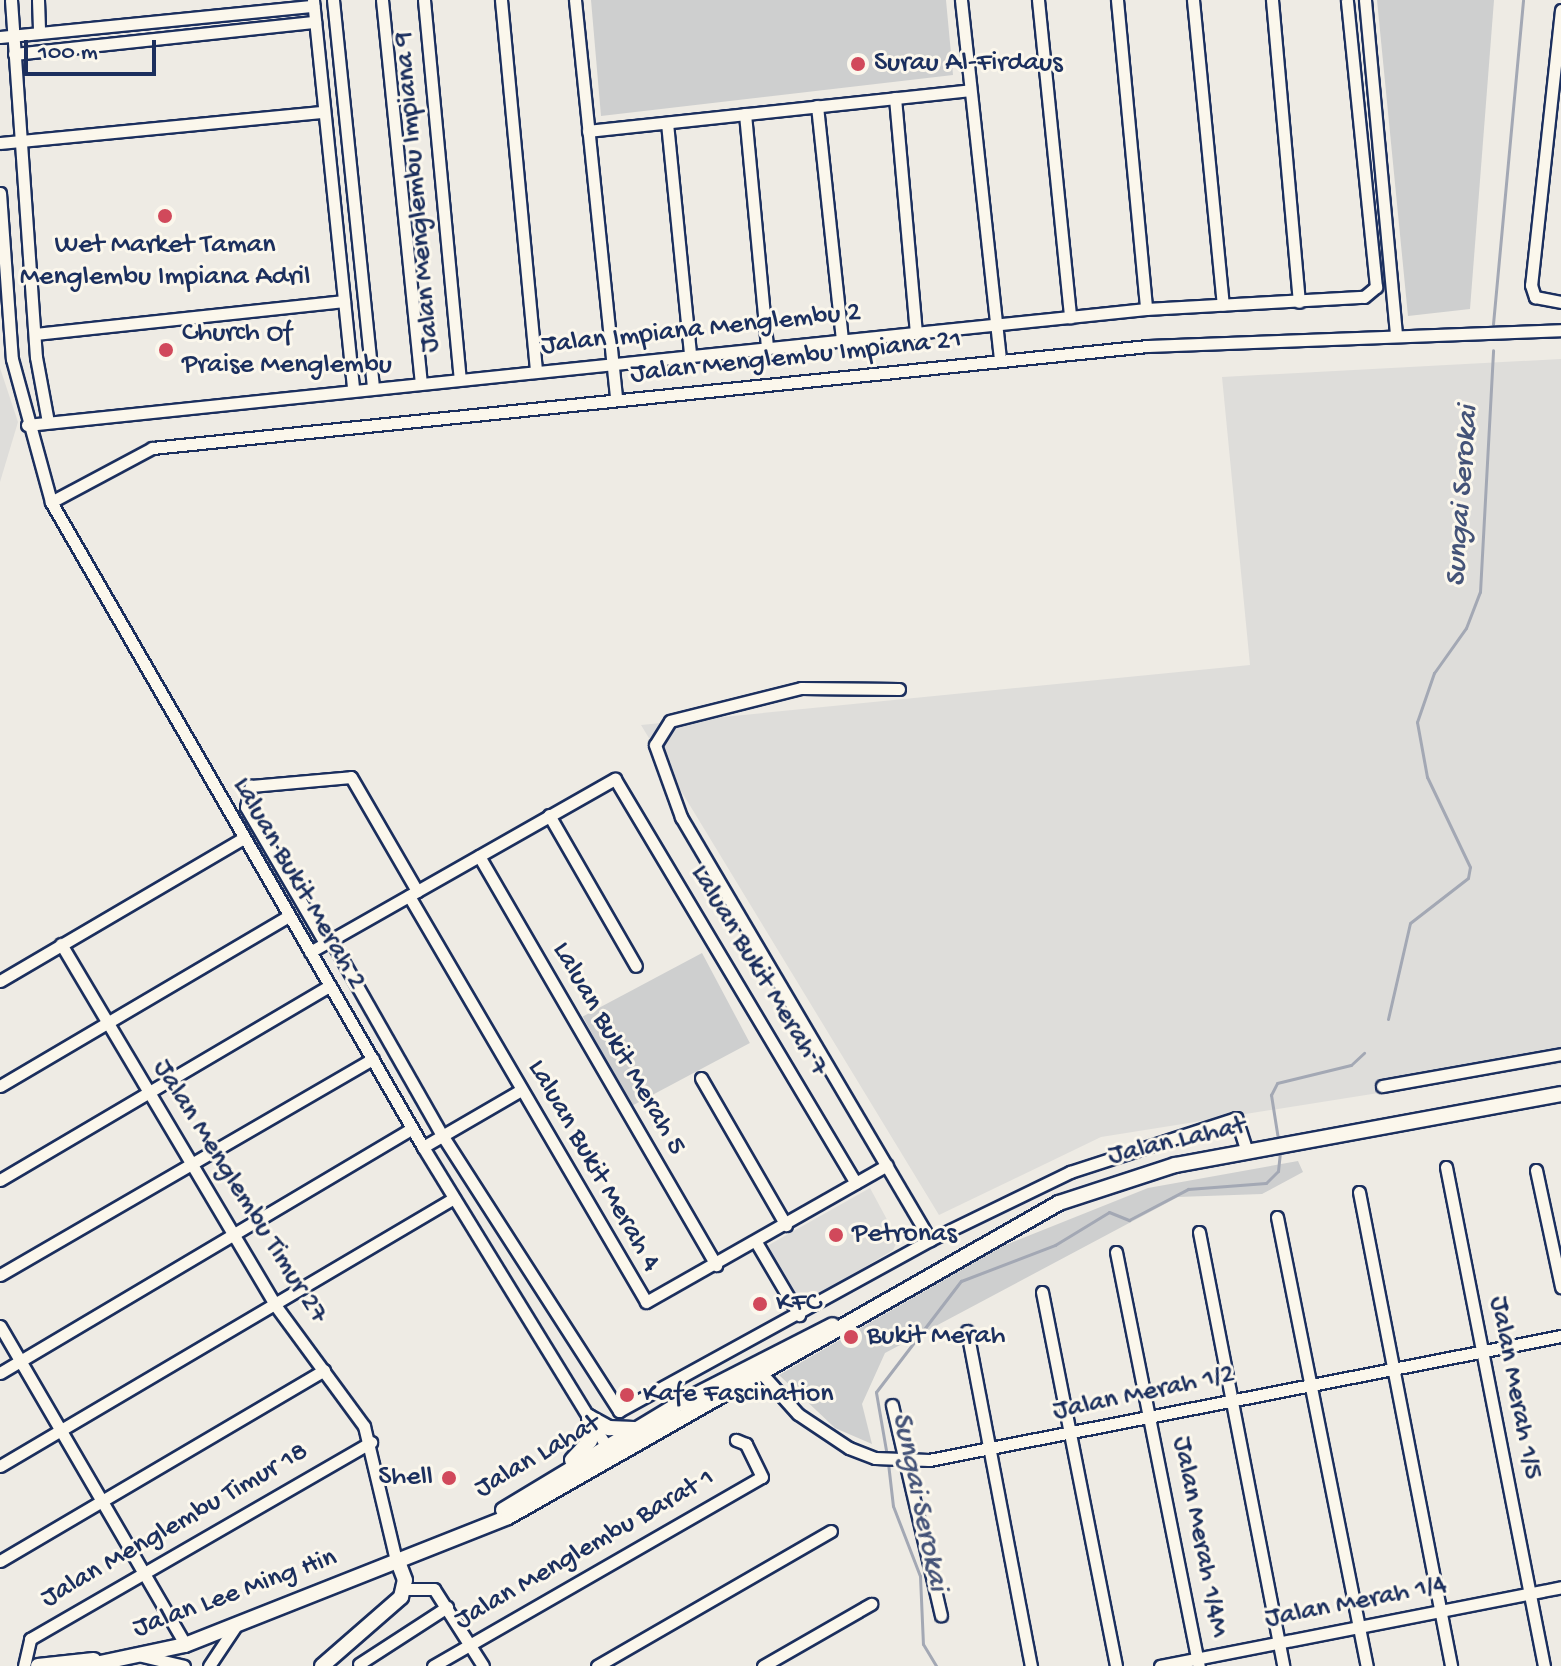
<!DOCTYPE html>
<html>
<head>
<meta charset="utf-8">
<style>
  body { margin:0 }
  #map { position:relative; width:1561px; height:1666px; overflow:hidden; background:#eeebe4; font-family:"Gochi Hand",sans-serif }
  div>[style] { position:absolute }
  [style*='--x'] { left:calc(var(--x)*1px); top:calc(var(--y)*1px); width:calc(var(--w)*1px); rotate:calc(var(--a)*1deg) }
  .built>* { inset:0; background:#deddda }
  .green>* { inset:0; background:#cecfcf; transform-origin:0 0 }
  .stream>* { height:3px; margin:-1.5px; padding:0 1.5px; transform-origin:1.5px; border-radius:1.5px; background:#a3a8b4 }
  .roads { filter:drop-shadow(2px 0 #1b2f5e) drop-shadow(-2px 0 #1b2f5e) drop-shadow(0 2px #1b2f5e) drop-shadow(0 -2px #1b2f5e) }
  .minor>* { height:11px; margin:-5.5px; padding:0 5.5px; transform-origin:5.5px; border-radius:5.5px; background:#fbf7ec }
  .major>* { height:14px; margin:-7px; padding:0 7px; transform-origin:7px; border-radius:7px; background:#fbf7ec }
  .dots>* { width:22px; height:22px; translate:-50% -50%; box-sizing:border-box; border:4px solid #fbf7ec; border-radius:50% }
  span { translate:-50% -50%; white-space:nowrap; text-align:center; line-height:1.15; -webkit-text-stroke:6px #fbf7ec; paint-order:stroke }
  .poi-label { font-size:28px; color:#1b2f5e }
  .left { translate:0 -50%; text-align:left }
  .right { translate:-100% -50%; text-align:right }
  .street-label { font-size:28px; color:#1b2f5e }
  .water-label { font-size:30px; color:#445378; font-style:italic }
  .scale { position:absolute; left:24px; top:40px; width:132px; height:36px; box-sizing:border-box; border:4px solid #1b2f5e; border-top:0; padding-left:10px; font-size:24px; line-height:28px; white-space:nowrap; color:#1b2f5e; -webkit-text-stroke:6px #fbf7ec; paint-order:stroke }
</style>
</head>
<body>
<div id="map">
  <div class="built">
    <i style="clip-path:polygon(1561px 359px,1561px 1064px,1101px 1137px,939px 1215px,641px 725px,1250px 665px,1222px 377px)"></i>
    <i style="clip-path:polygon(0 368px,18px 422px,0 482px)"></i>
    <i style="clip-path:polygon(870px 1188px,898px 1240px,893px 1250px,802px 1305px,767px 1246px)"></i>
  </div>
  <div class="green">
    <i style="clip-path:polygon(591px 0,946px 0,953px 75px,601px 116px)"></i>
    <i style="clip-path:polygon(1377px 0,1494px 0,1470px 309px,1408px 316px)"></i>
    <i style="left:702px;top:953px;width:102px;height:135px;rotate:62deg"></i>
    <i style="clip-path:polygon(1298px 1161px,1303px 1172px,1262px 1194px,1178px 1197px,885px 1353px,862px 1404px,872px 1444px,835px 1428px,779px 1375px,1003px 1246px,1148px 1188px)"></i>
  </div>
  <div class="stream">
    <i style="--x:1493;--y:324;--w:325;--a:-84.7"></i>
    <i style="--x:1388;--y:1019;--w:98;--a:-77.1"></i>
    <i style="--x:1410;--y:923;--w:73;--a:-37.8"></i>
    <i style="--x:1468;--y:878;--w:11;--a:-80"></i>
    <i style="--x:1470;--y:867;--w:100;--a:-115.5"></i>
    <i style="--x:1427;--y:777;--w:56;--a:-100.3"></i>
    <i style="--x:1417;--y:722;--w:52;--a:-70.9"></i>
    <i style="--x:1434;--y:673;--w:55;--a:-54.6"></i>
    <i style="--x:1466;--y:628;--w:39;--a:-69"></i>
    <i style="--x:1480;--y:592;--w:242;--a:-86.9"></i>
    <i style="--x:1278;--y:1139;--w:45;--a:-99"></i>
    <i style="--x:1271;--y:1095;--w:13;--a:-63"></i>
    <i style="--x:1277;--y:1083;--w:76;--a:-13.7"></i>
    <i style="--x:1351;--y:1065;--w:18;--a:-43"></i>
    <i style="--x:887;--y:1456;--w:65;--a:-99.8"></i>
    <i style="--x:876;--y:1392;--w:140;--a:-52.6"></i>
    <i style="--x:961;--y:1281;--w:101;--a:-21"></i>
    <i style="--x:1055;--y:1245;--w:63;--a:-31.4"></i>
    <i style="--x:1109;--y:1212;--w:22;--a:22"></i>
    <i style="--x:1129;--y:1220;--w:67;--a:-27.7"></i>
    <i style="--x:1188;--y:1189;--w:78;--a:-4.4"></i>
    <i style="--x:1266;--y:1183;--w:17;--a:-45"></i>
    <i style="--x:1278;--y:1171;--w:20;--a:-84"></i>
    <i style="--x:888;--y:1463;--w:43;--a:83.4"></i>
    <i style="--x:893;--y:1506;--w:75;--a:68.9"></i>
    <i style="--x:920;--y:1576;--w:68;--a:87.5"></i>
    <i style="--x:923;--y:1644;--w:26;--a:59"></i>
  </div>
  <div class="roads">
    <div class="minor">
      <i style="--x:11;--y:0;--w:358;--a:86"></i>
      <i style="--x:36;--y:357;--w:66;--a:79.5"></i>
      <i style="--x:38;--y:0;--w:33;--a:88"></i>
      <i style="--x:313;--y:0;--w:392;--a:84.1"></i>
      <i style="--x:333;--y:0;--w:390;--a:84.1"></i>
      <i style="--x:382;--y:0;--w:384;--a:84.2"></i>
      <i style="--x:424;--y:0;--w:381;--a:84.6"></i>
      <i style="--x:501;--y:0;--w:373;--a:84.6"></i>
      <i style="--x:575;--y:0;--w:402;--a:84.1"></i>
      <i style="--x:961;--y:0;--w:363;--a:83.8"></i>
      <i style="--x:1038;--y:0;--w:319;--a:84.2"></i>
      <i style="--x:1117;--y:0;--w:310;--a:84.6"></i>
      <i style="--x:1193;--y:0;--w:306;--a:84.4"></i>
      <i style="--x:1272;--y:0;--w:303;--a:84.9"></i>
      <i style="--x:1365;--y:0;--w:336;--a:84.7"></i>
      <i style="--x:1561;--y:10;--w:277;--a:96.2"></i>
      <i style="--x:1531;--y:285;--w:13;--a:72"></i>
      <i style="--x:1535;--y:297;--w:26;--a:11"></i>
      <i style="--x:0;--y:37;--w:315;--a:-5.7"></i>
      <i style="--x:14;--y:54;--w:303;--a:-6.1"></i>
      <i style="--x:895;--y:98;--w:236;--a:84.9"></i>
      <i style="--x:817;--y:106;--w:235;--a:83.9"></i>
      <i style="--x:745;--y:114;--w:235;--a:84.6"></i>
      <i style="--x:667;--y:123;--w:233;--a:84.3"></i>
      <i style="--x:588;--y:131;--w:384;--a:-6.1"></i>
      <i style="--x:0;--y:143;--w:325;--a:-5.5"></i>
      <i style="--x:0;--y:193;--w:166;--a:85.9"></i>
      <i style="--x:12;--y:359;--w:148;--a:74.7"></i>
      <i style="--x:51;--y:502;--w:745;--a:60.03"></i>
      <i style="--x:423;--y:1147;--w:352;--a:58.5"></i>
      <i style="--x:35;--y:334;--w:311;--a:-6.1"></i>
      <i style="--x:27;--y:425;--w:1125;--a:-5.92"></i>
      <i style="--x:1146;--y:309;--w:218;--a:-3.2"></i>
      <i style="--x:1364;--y:297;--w:16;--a:-40"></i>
      <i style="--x:1376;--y:287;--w:288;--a:-95.8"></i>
      <i style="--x:51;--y:502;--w:115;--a:-28.1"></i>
      <i style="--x:152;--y:448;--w:1000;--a:-5.85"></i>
      <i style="--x:1147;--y:346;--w:414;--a:-2.2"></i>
      <i style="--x:899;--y:689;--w:98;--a:-179.4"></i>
      <i style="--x:801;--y:688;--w:135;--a:165.9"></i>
      <i style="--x:670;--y:721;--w:28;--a:122"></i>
      <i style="--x:655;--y:745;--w:77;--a:70.1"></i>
      <i style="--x:681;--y:817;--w:491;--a:59.5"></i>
      <i style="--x:549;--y:815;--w:174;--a:60.1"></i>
      <i style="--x:479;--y:856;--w:473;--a:59.9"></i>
      <i style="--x:409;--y:896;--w:470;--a:59.7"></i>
      <i style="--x:646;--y:1302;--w:277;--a:-29.6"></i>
      <i style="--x:331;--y:940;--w:224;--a:60.4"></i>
      <i style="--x:442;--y:1135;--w:328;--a:57.3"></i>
      <i style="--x:619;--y:1411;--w:355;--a:-28.8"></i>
      <i style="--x:930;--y:1240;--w:156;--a:-25.9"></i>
      <i style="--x:1070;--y:1172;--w:175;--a:-18"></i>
      <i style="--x:1236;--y:1118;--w:35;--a:72"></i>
      <i style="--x:325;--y:943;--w:157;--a:-120.2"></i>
      <i style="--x:246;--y:807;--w:22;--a:-77"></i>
      <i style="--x:251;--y:786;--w:100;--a:-5.1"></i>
      <i style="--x:351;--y:777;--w:132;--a:59.9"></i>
      <i style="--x:61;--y:944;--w:420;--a:59.3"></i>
      <i style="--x:275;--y:1305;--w:150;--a:53.7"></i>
      <i style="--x:364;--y:1426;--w:134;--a:76.6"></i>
      <i style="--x:310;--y:952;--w:351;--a:-29.6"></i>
      <i style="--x:615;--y:779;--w:470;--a:59.2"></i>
      <i style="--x:0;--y:981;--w:283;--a:-30.4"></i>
      <i style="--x:701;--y:1078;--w:170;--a:60"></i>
      <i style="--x:0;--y:1086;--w:335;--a:-30.5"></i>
      <i style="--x:1382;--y:1086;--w:182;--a:-10.1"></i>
      <i style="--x:423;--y:1147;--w:113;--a:-30.2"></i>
      <i style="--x:1446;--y:1167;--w:509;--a:78.89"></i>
      <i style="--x:1536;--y:1170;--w:120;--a:77.9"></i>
      <i style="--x:0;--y:1180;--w:383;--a:-30.5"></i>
      <i style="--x:1359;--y:1192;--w:483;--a:79"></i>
      <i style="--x:1277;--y:1217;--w:458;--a:78.7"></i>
      <i style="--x:1199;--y:1232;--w:442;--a:79"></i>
      <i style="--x:756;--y:1242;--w:85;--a:59.5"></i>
      <i style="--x:1116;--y:1252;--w:422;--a:78.7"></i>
      <i style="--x:0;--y:1275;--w:431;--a:-30.1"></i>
      <i style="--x:1042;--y:1292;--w:381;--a:78.8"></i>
      <i style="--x:0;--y:1326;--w:363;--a:59.8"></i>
      <i style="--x:967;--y:1331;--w:341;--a:79.2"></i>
      <i style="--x:0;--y:1373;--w:479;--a:-30.7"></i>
      <i style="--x:763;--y:1375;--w:52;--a:48.1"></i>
      <i style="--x:798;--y:1414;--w:61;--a:33.7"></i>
      <i style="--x:849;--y:1448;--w:28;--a:21"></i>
      <i style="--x:875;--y:1458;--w:54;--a:2.1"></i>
      <i style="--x:929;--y:1460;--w:644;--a:-11.1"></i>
      <i style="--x:892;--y:1405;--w:216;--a:76.9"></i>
      <i style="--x:0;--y:1466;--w:527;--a:-30.55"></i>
      <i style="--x:0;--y:1561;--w:376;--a:-30.5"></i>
      <i style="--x:405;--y:1589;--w:29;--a:0"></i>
      <i style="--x:434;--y:1589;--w:91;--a:57.5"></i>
      <i style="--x:142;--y:1656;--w:43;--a:13.4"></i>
      <i style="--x:359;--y:1664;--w:105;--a:-32.9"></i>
      <i style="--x:24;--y:1666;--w:28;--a:-77"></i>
      <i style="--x:30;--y:1639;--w:394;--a:-30"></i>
      <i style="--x:209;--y:1666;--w:47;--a:-56.3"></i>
      <i style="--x:433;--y:1666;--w:379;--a:-29.9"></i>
      <i style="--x:762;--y:1477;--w:37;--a:-116"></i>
      <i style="--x:746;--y:1444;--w:11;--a:-158"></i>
      <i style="--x:597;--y:1666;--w:270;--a:-30"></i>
      <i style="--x:763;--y:1666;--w:125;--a:-29.9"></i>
      <i style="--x:1160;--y:1666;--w:409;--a:-11.1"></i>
    </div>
    <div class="major">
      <i style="--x:589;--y:1417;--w:23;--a:29"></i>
      <i style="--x:609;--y:1428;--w:25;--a:2"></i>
      <i style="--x:572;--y:1460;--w:26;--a:-47"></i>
      <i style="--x:590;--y:1441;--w:24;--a:-92"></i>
      <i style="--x:503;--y:1510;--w:209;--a:-31.1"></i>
      <i style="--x:682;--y:1402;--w:169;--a:-27"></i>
      <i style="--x:38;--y:1666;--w:56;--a:-6.1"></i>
      <i style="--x:86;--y:1666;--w:101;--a:-12"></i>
      <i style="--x:185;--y:1645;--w:347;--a:-21.6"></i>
      <i style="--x:508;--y:1517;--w:634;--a:-29.68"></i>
      <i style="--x:1059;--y:1203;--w:122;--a:-18.1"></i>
      <i style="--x:1175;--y:1165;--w:392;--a:-10.4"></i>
      <i style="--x:322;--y:1666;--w:105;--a:-41.1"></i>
      <i style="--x:401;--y:1597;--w:17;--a:-77"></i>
      <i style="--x:405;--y:1580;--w:19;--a:-111"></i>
    </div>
  </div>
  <div class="dots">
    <i style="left:858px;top:64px;background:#d1495b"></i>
    <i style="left:165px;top:216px;background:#d1495b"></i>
    <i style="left:166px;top:350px;background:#d1495b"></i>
    <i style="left:836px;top:1235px;background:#d1495b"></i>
    <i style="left:760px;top:1304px;background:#d1495b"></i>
    <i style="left:851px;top:1337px;background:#d1495b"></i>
    <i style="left:627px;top:1395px;background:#d1495b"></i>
    <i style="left:449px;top:1478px;background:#d1495b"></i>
  </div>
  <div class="poi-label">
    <span class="left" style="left:874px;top:64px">Surau Al-Firdaus</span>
    <span style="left:165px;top:262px">Wet Market Taman<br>Menglembu Impiana Adril</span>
    <span class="left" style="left:182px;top:350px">Church Of<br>Praise Menglembu</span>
    <span class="left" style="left:852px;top:1235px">Petronas</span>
    <span class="left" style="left:776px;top:1304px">KFC</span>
    <span class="left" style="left:867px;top:1337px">Bukit Merah</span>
    <span class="left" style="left:643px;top:1395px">Kafe Fascination</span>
    <span class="right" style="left:433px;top:1478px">Shell</span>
  </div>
  <div class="street-label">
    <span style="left:418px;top:192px;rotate:-95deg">Jalan Menglembu Impiana 9</span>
    <span style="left:701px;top:330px;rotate:-6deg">Jalan Impiana Menglembu 2</span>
    <span style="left:796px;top:358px;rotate:-6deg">Jalan Menglembu Impiana 21</span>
    <span style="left:298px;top:884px;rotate:60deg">Laluan Bukit Merah 2</span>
    <span style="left:758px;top:971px;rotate:59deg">Laluan Bukit Merah 7</span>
    <span style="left:618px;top:1049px;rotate:60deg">Laluan Bukit Merah 5</span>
    <span style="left:1177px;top:1142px;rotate:-13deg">Jalan Lahat</span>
    <span style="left:593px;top:1166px;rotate:60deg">Laluan Bukit Merah 4</span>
    <span style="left:239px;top:1192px;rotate:58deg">Jalan Menglembu Timur 27</span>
    <span style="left:1514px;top:1388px;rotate:79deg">Jalan Merah 1/5</span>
    <span style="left:1144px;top:1394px;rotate:-12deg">Jalan Merah 1/2</span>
    <span style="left:538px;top:1457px;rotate:-30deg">Jalan Lahat</span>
    <span style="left:175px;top:1526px;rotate:-30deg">Jalan Menglembu Timur 18</span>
    <span style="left:1199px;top:1537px;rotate:79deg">Jalan Merah 1/4M</span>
    <span style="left:585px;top:1550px;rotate:-30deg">Jalan Menglembu Barat 1</span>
    <span style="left:235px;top:1594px;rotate:-20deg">Jalan Lee Ming Hin</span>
    <span style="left:1356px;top:1603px;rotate:-11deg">Jalan Merah 1/4</span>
  </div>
  <div class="water-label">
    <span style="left:1464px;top:496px;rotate:-86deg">Sungai Serokai</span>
    <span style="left:918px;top:1502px;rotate:78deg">Sungai Serokai</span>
  </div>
  <div class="scale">100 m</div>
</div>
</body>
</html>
